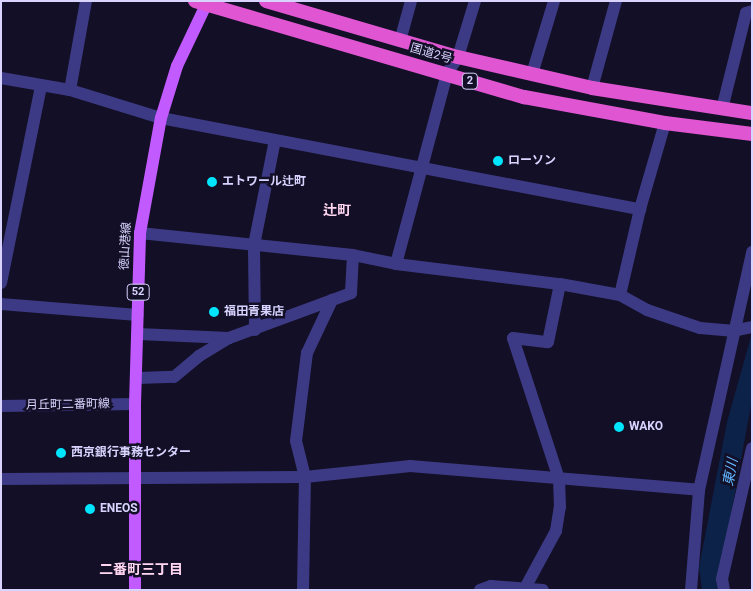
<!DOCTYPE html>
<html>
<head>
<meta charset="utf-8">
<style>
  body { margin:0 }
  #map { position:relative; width:753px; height:591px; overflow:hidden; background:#130f26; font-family:Roboto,"Noto Sans JP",sans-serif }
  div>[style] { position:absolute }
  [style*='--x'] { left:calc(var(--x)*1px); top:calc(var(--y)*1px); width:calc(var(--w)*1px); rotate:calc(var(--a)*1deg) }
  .water>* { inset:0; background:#0c2248 }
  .minor>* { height:12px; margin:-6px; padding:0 6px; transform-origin:6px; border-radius:6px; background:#3d3a85 }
  .tertiary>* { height:12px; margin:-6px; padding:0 6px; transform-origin:6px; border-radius:6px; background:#3d3a85 }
  .primary>* { height:12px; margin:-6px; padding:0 6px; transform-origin:6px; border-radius:6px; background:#c25bff }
  .trunk>* { height:14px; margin:-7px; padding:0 7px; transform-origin:7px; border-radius:7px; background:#e055d1 }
  .dots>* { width:14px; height:14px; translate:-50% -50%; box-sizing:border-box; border:2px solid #130f26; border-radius:50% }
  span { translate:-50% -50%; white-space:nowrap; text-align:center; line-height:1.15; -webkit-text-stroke:5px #130f26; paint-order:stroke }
  .shield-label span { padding:1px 4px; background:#130f26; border:1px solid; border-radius:4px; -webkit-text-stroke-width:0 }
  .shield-label { font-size:11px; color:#d9d4ff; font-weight:700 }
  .street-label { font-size:12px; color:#d9d4ff }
  .poi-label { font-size:12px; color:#d9d4ff; font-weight:700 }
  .left { translate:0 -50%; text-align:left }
  .neighbourhood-label { font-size:14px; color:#ffd6f0; font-weight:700 }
  .water-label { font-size:14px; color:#62b6ff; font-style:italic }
  .frame { position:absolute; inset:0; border:2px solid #d9d4ff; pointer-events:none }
</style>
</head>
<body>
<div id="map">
  <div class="water">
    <i style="clip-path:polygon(752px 333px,752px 400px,717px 590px,702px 590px,699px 567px,727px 422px)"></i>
  </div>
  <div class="minor">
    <i style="--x:400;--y:41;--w:41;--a:-74.6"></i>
    <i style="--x:532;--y:74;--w:76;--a:-73.2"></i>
    <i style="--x:1;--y:78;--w:70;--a:9.9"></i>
    <i style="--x:70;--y:90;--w:95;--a:17.1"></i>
    <i style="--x:161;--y:118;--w:488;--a:10.8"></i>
    <i style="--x:592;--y:88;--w:90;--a:-74.6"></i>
    <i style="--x:70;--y:90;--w:90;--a:-79.8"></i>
    <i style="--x:722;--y:109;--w:99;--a:-76"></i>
    <i style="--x:746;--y:13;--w:6;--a:-18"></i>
    <i style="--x:140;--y:233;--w:214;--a:5.9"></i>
    <i style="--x:353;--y:255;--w:44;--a:11.8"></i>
    <i style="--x:396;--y:264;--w:165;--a:7"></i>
    <i style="--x:560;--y:284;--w:61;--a:10.4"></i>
    <i style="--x:620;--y:295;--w:31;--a:29"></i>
    <i style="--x:647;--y:310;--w:56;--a:18.8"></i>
    <i style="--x:700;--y:328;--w:32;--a:5"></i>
    <i style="--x:732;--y:331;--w:20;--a:-11"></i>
    <i style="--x:396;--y:264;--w:198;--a:-75"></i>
    <i style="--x:447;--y:73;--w:19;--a:-55"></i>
    <i style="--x:458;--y:57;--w:59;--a:-73.1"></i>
    <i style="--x:1;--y:283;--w:200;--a:-78.5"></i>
    <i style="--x:620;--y:295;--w:88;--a:-76.9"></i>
    <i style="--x:640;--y:209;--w:90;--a:-73.8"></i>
    <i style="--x:1;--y:304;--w:137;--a:4.6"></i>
    <i style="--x:255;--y:330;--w:85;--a:-90.7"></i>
    <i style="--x:254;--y:245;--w:107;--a:-78.7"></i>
    <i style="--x:138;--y:334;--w:91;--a:2.5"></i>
    <i style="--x:138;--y:378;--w:36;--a:-2"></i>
    <i style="--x:174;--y:377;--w:33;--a:-40"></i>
    <i style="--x:199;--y:356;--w:35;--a:-31"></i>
    <i style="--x:229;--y:338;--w:130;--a:-20.2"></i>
    <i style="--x:351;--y:293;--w:38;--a:-87"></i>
    <i style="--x:1;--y:479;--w:304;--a:-0.4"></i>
    <i style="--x:305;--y:477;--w:106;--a:-6"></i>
    <i style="--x:410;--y:466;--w:290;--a:4.7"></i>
    <i style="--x:525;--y:588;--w:65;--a:-61.5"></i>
    <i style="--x:556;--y:531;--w:24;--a:-81"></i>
    <i style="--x:560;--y:507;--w:28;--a:-92"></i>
    <i style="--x:559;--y:479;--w:148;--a:-108.1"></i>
    <i style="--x:513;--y:338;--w:35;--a:7"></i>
    <i style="--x:548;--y:342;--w:59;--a:-78.3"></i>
    <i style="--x:303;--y:590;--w:113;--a:-89"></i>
    <i style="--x:305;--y:477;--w:37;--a:-104"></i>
    <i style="--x:296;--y:441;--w:89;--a:-82.9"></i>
    <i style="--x:307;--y:353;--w:59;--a:-64.7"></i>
    <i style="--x:480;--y:590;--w:12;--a:-20"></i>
    <i style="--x:491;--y:586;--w:52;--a:4.4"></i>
    <i style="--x:691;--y:590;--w:100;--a:-85.4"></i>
    <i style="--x:699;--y:490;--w:244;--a:-77.4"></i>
    <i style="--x:724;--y:590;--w:11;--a:-100"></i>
    <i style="--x:722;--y:579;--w:134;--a:-77.1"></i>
  </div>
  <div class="tertiary">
    <i style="--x:1;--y:406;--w:134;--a:-0.9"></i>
  </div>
  <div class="primary">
    <i style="--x:135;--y:590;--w:186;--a:-90"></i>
    <i style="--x:135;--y:404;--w:171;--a:-88.3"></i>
    <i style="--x:140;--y:233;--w:117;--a:-79.7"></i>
    <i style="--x:161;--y:118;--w:54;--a:-72.9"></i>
    <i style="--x:177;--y:66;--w:68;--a:-64.6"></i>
  </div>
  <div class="trunk">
    <i style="--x:195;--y:1;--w:343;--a:16.3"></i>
    <i style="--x:524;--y:97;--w:143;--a:10.4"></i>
    <i style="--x:665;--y:123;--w:88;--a:7.2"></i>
    <i style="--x:266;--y:1;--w:200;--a:16.3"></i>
    <i style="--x:458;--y:57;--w:138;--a:13"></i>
    <i style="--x:592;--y:88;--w:162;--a:8.9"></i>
  </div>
  <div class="dots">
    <i style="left:498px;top:161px;background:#00e5ff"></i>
    <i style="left:212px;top:182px;background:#00e5ff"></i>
    <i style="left:214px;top:312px;background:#00e5ff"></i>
    <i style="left:619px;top:427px;background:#00e5ff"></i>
    <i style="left:61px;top:453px;background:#00e5ff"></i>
    <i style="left:90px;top:509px;background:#00e5ff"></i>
  </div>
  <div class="shield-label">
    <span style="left:470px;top:81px">2</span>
    <span style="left:138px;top:292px">52</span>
  </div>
  <div class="street-label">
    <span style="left:431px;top:54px;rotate:16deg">国道2号</span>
    <span style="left:126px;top:246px;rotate:-87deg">徳山港線</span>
    <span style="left:68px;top:405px;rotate:-1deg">月丘町二番町線</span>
  </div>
  <div class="poi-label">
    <span class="left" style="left:508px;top:161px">ローソン</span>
    <span class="left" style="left:222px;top:182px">エトワール辻町</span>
    <span class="left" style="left:224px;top:312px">福田青果店</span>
    <span class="left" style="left:629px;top:427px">WAKO</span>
    <span class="left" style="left:71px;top:453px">西京銀行事務センター</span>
    <span class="left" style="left:100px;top:509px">ENEOS</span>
  </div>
  <div class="neighbourhood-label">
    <span style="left:337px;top:210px">辻町</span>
    <span style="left:141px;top:569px">二番町三丁目</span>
  </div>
  <div class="water-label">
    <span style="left:730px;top:472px;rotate:-79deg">東川</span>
  </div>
  <div class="frame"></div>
</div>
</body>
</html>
